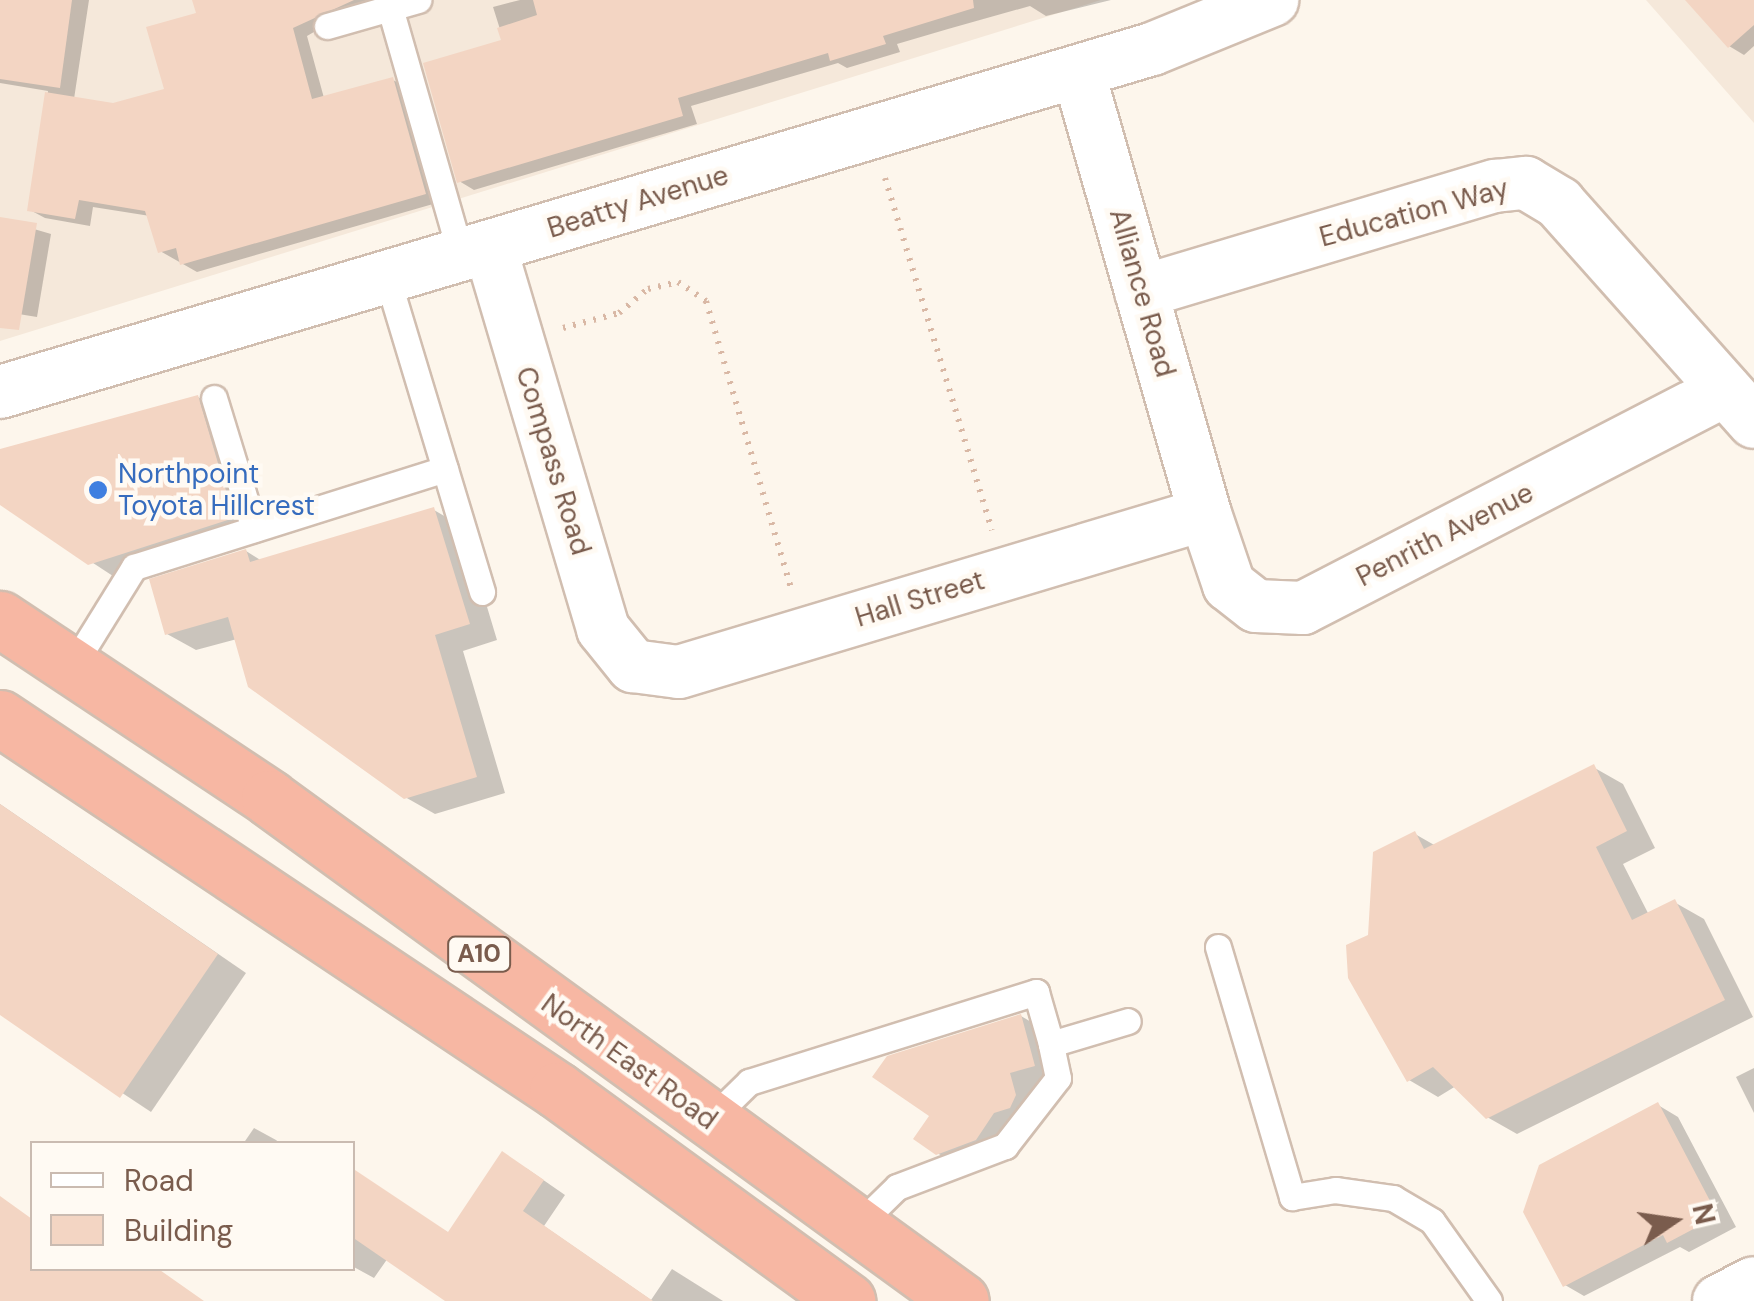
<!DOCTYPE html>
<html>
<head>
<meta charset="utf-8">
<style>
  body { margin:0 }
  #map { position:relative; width:1754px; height:1301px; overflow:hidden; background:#fdf6ec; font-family:"DM Sans",sans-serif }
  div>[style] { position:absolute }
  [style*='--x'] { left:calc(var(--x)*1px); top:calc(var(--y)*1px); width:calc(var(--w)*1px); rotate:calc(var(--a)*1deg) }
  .residential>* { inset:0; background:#f5e8da }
  .shadow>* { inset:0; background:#0003 }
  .building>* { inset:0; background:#f3d5c3 }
  .path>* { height:6px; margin-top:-3px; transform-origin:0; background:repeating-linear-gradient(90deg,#d9b8a5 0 2.5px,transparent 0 10.5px) }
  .roads { filter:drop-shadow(2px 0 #d1beb0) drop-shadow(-2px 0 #d1beb0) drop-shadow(0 2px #d1beb0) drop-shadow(0 -2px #d1beb0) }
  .lane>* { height:25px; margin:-12.5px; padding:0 12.5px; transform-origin:12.5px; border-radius:12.5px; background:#fff }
  .street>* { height:52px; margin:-26px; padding:0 26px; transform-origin:26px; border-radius:26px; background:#fff }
  .highway>* { height:55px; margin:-27.5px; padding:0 27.5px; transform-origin:27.5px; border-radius:27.5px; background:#f7b7a3 }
  .dots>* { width:28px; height:28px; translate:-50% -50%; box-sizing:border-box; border:5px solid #fffaf3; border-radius:50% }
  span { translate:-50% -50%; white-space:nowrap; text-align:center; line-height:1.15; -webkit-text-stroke:9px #fffaf3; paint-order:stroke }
  .shield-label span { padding:2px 8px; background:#fffaf3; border:2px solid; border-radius:8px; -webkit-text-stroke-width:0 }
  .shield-label { font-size:25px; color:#7a5c4d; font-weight:700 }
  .street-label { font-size:28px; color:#7a5c4d }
  .shop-label { font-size:28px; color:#366cbe }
  .left { translate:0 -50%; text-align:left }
  .legend { position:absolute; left:30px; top:1141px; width:325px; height:130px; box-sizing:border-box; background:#fffaf3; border:2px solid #cabbb1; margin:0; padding:12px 18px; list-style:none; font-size:30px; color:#7a5c4d }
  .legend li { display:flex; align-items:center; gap:20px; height:50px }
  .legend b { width:50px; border:2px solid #cabbb1 }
  .north { position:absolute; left:1624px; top:1171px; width:100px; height:100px; -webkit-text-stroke:8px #fffaf3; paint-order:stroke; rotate:77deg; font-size:28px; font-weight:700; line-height:40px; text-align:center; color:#7a5c4d }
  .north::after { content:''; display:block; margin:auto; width:35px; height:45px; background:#7a5c4d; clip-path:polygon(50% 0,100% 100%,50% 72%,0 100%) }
</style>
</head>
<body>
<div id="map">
  <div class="residential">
    <i style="clip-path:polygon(0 0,1101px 0,0 341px)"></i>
    <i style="clip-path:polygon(1646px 0,1754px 0,1754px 123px)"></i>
  </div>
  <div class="shadow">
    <i style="clip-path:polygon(0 0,89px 0,74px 99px,113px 106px,167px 91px,249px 0,401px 0,338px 18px,307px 36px,324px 98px,393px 80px,408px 88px,440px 202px,197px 272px,160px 251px,150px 216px,93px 207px,90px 226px,45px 218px,30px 210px,48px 91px,0 83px)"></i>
    <i style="clip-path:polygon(520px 0,1111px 0,1046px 16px,1030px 6px,948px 29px,897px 44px,900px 52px,847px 68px,838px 63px,691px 106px,697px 124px,474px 190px,459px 181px,504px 42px,493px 7px)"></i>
    <i style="clip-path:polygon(1688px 0,1754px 0,1754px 46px,1744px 55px,1729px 46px)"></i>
    <i style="clip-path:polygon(0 219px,51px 234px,37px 317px,0 311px)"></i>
    <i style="clip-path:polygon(198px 397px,227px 414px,262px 535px,119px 580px,0 502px,0 452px)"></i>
    <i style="clip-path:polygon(434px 510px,463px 527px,497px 640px,463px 651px,505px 793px,435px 814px,405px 797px,237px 639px,196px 650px,167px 634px,246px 551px,262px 561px)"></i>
    <i style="clip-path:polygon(1593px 767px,1623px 784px,1655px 848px,1623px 864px,1649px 915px,1674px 902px,1704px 919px,1753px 1017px,1517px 1134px,1487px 1117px,1456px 1086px,1438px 1097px,1409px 1080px,1370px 937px,1415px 834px,1436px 846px)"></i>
    <i style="clip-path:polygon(0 804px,246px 973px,151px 1112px,0 1012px)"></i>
    <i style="clip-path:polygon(1021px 1016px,1050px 1033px,1044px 1113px,1039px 1124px,967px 1170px,937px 1153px)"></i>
    <i style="clip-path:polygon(1754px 1068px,1754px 1113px,1736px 1077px)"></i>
    <i style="clip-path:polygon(1658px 1105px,1678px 1117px,1736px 1227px,1689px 1252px,1680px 1247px,1584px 1296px,1565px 1285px)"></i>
    <i style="clip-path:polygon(254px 1128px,276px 1140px,281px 1144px,243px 1144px)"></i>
    <i style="clip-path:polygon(526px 1168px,565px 1195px,544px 1226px,651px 1300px,672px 1269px,723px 1301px,451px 1301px,388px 1258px,374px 1278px,352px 1266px,352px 1174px,449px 1233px)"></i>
  </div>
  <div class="building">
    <i style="clip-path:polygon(0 0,72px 0,60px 88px,0 79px)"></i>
    <i style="clip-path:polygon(192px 0,354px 0,293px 28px,312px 99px,393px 77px,426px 194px,180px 265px,176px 248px,158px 253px,145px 211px,79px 200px,75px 219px,27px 211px,45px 92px,113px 103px,164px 89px,146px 27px,196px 13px)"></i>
    <i style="clip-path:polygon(533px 0,973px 0,974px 8px,883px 36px,886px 44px,830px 61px,828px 53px,678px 98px,683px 116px,457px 183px,423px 63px,501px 40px,497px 28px,537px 15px)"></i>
    <i style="clip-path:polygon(1685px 0,1754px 0,1754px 25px,1728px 48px)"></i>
    <i style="clip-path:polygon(0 217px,37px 223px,19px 330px,0 328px)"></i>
    <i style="clip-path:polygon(198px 395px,234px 518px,88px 565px,0 505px,0 449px)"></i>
    <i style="clip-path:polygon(434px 507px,470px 624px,435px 635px,477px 777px,404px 799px,248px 687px,228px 617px,165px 635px,149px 579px,246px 549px,250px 562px)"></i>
    <i style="clip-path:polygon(1594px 764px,1627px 831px,1596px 847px,1632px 920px,1675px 899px,1725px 1000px,1486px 1119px,1433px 1067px,1407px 1082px,1348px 978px,1346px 945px,1368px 935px,1373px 852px,1415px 831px,1424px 849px)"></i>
    <i style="clip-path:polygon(0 804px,218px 954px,120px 1098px,0 1015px)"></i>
    <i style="clip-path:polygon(1021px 1014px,1035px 1066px,1010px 1073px,1016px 1095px,1010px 1108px,994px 1113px,976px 1140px,936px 1155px,913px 1139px,929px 1116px,872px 1077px,887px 1056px)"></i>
    <i style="clip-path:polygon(1658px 1102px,1718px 1216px,1667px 1243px,1663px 1235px,1563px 1287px,1523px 1212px,1539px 1165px)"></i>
    <i style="clip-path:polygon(502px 1151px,544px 1180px,523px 1211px,653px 1301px,445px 1301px,352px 1237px,352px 1168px,448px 1232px)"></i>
    <i style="clip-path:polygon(0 1196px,32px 1219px,32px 1268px,157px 1268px,204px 1301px,0 1301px)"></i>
  </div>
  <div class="path">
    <i style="--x:885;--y:178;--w:368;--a:73.1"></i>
    <i style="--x:563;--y:328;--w:58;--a:-15"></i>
    <i style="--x:619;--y:313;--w:38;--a:-40"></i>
    <i style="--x:648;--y:289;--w:31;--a:-13"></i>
    <i style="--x:678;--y:282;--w:34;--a:34"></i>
    <i style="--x:706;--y:301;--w:302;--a:73.5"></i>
  </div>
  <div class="roads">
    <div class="lane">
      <i style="--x:390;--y:8;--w:257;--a:74"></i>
      <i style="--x:327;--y:26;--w:95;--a:-15.9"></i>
      <i style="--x:387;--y:277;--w:329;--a:73.2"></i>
      <i style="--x:214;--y:398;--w:137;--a:73"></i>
      <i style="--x:72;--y:667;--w:118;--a:-58.2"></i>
      <i style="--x:134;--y:567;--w:326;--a:-17.5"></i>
      <i style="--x:1218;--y:947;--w:261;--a:73.5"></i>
      <i style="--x:1292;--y:1197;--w:44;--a:-9.2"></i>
      <i style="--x:1335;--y:1190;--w:59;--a:7.9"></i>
      <i style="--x:1393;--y:1198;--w:45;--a:30.5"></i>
      <i style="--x:1432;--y:1221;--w:98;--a:54.5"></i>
      <i style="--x:709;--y:1121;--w:56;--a:-44.3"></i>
      <i style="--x:749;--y:1082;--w:301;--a:-17.4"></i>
      <i style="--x:1036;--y:992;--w:54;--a:73.9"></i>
      <i style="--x:1051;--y:1044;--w:80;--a:-16.6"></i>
      <i style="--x:857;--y:1226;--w:56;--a:-44.3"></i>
      <i style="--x:897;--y:1187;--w:116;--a:-20.8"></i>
      <i style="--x:1005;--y:1146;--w:86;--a:-52.1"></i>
      <i style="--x:1058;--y:1078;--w:35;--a:-102"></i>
    </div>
    <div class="street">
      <i style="--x:1078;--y:71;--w:461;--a:74"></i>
      <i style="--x:1205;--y:514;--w:75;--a:71.3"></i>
      <i style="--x:1229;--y:585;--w:34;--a:38"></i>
      <i style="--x:1256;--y:606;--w:47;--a:2.4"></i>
      <i style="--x:1303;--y:608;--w:475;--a:-27.3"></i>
      <i style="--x:490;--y:247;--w:398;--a:73.5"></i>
      <i style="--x:603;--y:629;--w:48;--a:51"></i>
      <i style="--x:633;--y:666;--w:46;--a:7.4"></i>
      <i style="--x:679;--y:672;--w:549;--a:-16.72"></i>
      <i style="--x:1141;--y:292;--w:370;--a:-16.7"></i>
      <i style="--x:1495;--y:186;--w:31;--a:-6"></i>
      <i style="--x:1526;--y:183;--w:39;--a:31"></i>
      <i style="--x:1559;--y:203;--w:293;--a:48.3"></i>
      <i style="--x:0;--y:392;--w:1202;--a:-16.58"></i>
      <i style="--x:1152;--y:49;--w:130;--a:-22.2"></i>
      <i style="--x:1719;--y:1301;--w:39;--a:-27"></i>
    </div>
    <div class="highway">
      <i style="--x:0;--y:619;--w:323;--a:33.6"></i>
      <i style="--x:269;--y:798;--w:855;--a:36.01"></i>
      <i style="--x:0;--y:718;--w:670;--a:33.74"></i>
      <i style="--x:557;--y:1090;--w:359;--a:36"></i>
    </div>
  </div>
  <div class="dots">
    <i style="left:98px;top:490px;background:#3f7fe0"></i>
  </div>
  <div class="shield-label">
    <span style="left:479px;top:954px">A10</span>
  </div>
  <div class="street-label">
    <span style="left:638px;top:202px;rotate:-17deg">Beatty Avenue</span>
    <span style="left:1414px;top:213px;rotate:-15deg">Education Way</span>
    <span style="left:1142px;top:293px;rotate:74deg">Alliance Road</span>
    <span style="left:553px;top:461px;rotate:73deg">Compass Road</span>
    <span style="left:1445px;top:535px;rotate:-27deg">Penrith Avenue</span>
    <span style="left:920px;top:599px;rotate:-17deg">Hall Street</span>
    <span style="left:629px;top:1062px;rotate:36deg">North East Road</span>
  </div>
  <div class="shop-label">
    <span class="left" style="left:118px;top:490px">Northpoint<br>Toyota Hillcrest</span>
  </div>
  <ul class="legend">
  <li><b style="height:12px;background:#fff"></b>Road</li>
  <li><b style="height:28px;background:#f3d5c3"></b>Building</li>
  </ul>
  <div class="north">N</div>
</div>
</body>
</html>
